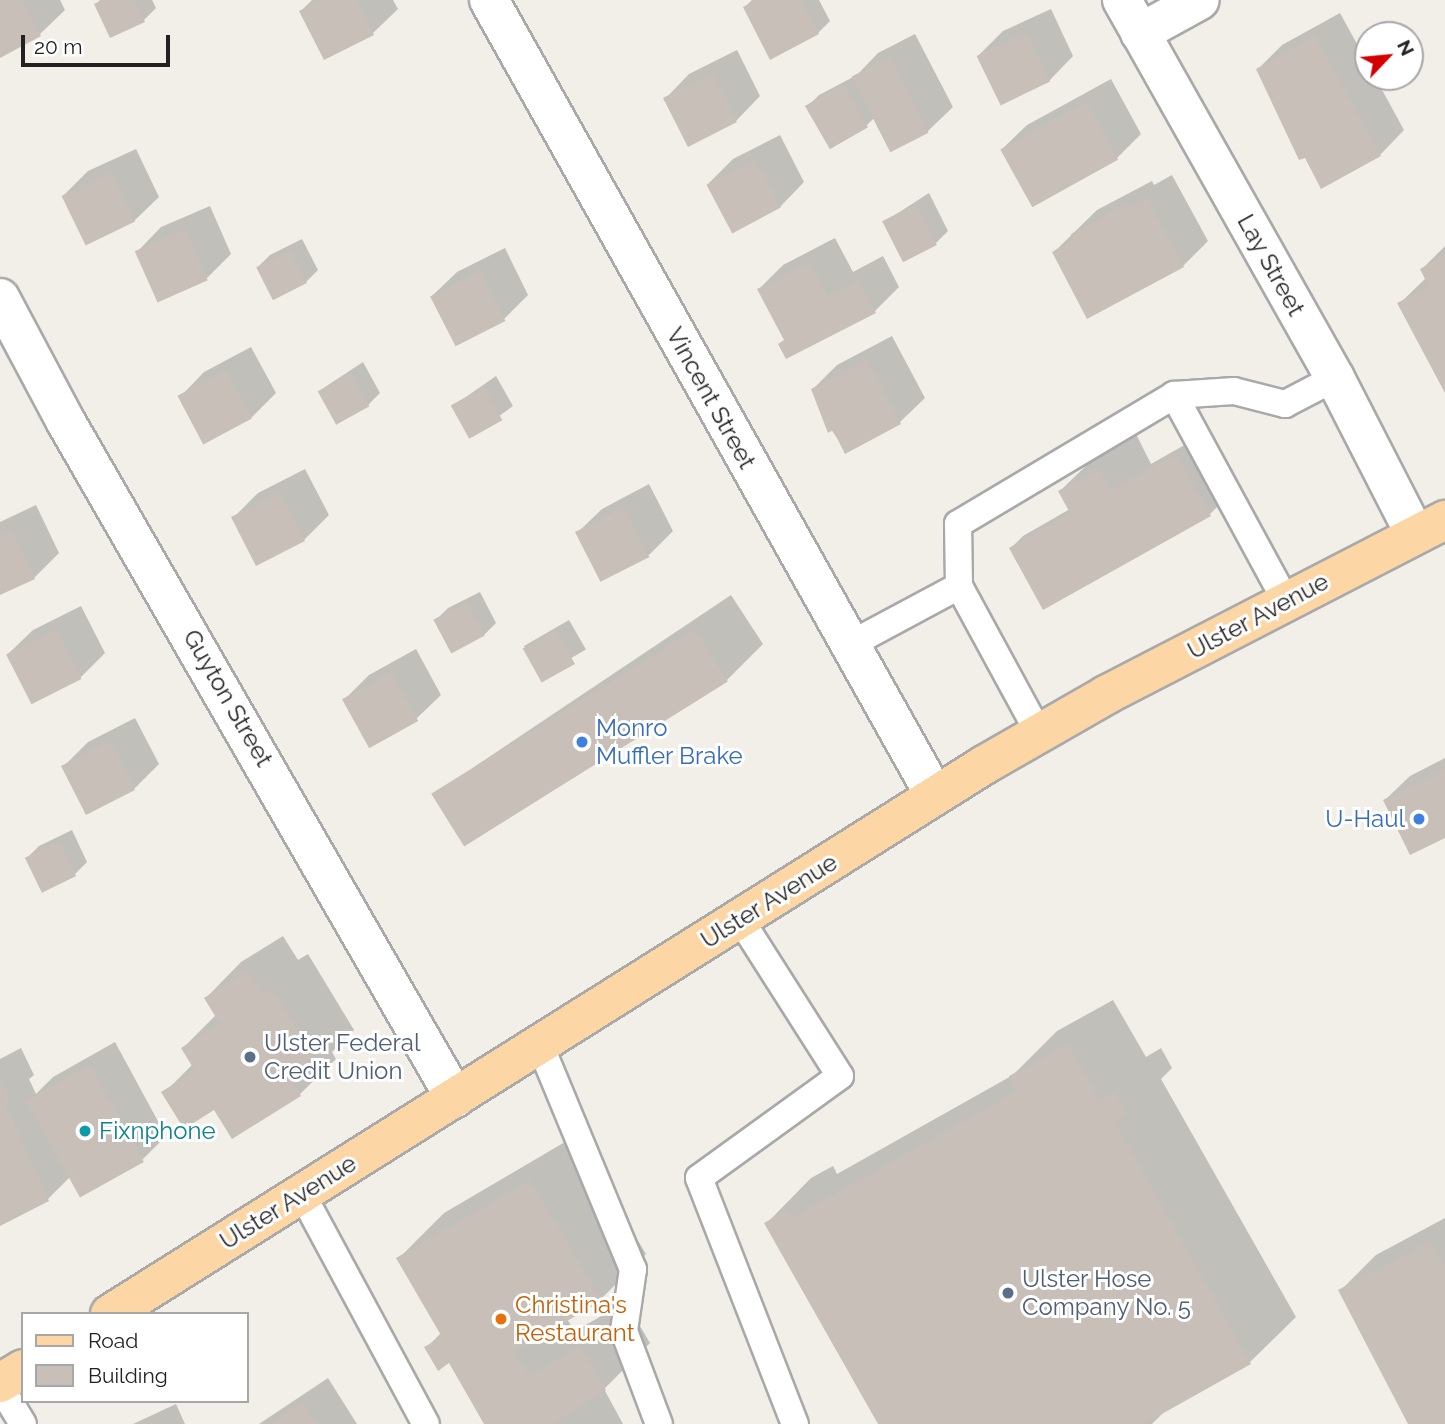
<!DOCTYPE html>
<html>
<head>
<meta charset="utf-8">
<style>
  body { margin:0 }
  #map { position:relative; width:1445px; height:1424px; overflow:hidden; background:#f2efe9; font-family:Raleway,sans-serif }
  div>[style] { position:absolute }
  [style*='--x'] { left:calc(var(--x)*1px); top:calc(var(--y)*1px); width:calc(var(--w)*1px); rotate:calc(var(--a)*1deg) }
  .shadow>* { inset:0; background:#0003; transform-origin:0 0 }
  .building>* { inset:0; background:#c7bfb8; transform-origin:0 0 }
  .roads { filter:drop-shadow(2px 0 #a9a9a9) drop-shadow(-2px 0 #a9a9a9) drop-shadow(0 2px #a9a9a9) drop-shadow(0 -2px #a9a9a9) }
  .lane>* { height:26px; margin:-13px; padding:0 13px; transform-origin:13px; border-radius:13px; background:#fff }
  .street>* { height:38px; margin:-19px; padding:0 19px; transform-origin:19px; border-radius:19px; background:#fff }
  .primary>* { height:38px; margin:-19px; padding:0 19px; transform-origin:19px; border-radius:19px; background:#fcd6a4 }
  .dots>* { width:19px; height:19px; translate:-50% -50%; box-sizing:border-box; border:4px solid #fff; border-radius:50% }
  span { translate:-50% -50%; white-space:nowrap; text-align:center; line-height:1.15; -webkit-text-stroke:6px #fff; paint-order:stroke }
  .street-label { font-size:24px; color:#222 }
  .shop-label { font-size:24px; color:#366cbe }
  .left { translate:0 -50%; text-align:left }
  .right { translate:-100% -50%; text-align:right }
  .service-label { font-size:24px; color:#4e5e75 }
  .culture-label { font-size:24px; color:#0d838f }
  .food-label { font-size:24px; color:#c56008 }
  .legend { position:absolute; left:21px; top:1312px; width:228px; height:91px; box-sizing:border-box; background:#fff; border:2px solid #a7a7a7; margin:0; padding:9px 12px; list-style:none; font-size:21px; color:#222 }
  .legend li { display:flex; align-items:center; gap:14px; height:35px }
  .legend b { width:35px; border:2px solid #a7a7a7 }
  .north { position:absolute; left:1354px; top:21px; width:70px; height:70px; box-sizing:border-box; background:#fff; border:2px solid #a7a7a7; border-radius:50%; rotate:64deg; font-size:19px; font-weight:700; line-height:28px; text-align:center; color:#222 }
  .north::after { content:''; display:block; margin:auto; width:24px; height:32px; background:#d40000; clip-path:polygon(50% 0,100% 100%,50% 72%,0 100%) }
  .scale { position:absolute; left:21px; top:35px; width:149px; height:32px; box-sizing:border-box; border:4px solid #222; border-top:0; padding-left:9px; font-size:21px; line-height:24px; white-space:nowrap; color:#222; -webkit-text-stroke:5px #fff; paint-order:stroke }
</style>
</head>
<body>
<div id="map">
  <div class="shadow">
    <i style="clip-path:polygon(0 0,60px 0,65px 10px,40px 34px,0 56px)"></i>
    <i style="clip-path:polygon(100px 0,152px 0,156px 8px,144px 20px,97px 4px)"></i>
    <i style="clip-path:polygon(312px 0,393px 0,398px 9px,373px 33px,325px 58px,301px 11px)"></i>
    <i style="clip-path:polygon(752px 0,819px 0,830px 21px,818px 33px,745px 7px)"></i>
    <i style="clip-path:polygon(1051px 9px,1073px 56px,1049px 81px,978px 56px,1003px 31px)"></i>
    <i style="clip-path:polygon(1340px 13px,1368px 64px,1368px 77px,1375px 77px,1404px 130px,1380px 155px,1258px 69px,1282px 45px)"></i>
    <i style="clip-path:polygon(915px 34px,953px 107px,928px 131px,892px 151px,875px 117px,867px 125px,807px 107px,819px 95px,857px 75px,878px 53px)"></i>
    <i style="clip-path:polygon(737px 50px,760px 96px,736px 121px,665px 99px,689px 74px)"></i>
    <i style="clip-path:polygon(1111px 79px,1141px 134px,1116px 159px,1002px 149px,1027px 125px)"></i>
    <i style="clip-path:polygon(780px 135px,804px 182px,780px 207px,708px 184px,733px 159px)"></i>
    <i style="clip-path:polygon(136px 149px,159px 197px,134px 221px,63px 196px,88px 171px)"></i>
    <i style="clip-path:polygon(1172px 175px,1208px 241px,1183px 266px,1054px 252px,1097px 210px,1152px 181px,1154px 185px)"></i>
    <i style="clip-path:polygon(929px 193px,948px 231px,936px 243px,884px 222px)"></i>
    <i style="clip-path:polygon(210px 206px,231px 254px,207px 278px,137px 252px,161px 227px)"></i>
    <i style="clip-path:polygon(835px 238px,853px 272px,883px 256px,899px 287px,875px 311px,785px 339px,759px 289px,783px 265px)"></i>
    <i style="clip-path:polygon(302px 239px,318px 270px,306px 282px,258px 267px,270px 255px)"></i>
    <i style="clip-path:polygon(1445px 246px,1445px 389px,1399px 304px,1426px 278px,1422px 269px)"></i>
    <i style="clip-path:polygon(505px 248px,528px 295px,504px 319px,432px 296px,457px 272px)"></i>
    <i style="clip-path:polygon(892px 336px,925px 398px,900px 422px,846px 451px,822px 416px,813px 389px,837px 365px)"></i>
    <i style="clip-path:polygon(251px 347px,276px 393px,251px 418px,180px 397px,204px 372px)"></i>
    <i style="clip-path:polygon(363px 362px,380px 393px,368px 405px,319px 391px)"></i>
    <i style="clip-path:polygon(496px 376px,513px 406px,470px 437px,453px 406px)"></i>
    <i style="clip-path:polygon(1136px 434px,1151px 464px,1188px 443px,1222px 502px,1210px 514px,1011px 548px,1023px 536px,1070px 509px,1060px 491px,1096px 456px)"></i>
    <i style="clip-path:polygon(305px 469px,329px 515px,304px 540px,233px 518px,258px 493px)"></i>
    <i style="clip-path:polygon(649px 484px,673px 531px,649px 555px,577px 533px,602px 509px)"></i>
    <i style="clip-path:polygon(36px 505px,59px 553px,34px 578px,0 593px,0 522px)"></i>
    <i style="clip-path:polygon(480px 592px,496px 623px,484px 635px,436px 620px,448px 608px)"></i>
    <i style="clip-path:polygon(731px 595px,763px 644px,727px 680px,438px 802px,474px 767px)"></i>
    <i style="clip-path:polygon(81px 606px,105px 653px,80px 678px,8px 654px,33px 630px)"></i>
    <i style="left:569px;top:620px;width:34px;height:52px;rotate:60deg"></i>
    <i style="clip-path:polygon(416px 649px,441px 695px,416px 719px,344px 700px,369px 675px)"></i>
    <i style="clip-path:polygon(135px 718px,159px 764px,134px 789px,63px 767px,88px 742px)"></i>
    <i style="clip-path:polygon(1445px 758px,1445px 836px,1385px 800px,1410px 776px)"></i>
    <i style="clip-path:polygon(72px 830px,87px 862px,75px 874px,27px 858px,39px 846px)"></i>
    <i style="clip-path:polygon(283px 936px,298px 960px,308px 954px,354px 1030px,332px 1052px,336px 1059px,300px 1094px,215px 1108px,164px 1093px,193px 1064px,183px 1048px,216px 1015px,206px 998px,241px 962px)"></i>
    <i style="clip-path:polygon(1113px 1000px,1146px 1057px,1161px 1048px,1172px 1068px,1161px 1079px,1296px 1317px,1250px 1362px,1168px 1408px,1152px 1424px,880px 1424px,766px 1224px,811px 1178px,833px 1166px,837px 1174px,1013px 1075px,1057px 1031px)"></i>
    <i style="clip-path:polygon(115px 1042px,166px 1136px,142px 1160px,70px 1177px,48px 1199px,0 1224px,0 1059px,21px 1048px,34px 1075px,29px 1079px,36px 1094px,53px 1077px)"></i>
    <i style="clip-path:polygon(575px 1136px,646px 1254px,601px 1299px,567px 1319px,575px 1331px,626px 1302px,650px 1343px,604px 1389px,623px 1424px,486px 1424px,449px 1360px,426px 1348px,441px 1333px,399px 1258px,444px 1213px)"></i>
    <i style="clip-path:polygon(1445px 1218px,1445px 1424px,1410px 1424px,1340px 1291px,1376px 1255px)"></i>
    <i style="clip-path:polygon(328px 1378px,357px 1424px,259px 1424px)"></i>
    <i style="clip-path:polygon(176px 1404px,185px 1424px,133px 1424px)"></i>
  </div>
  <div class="building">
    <i style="clip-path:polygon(0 0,22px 0,41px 36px,0 58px)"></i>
    <i style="clip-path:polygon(102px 0,135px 0,145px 22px,110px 38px,94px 4px)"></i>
    <i style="clip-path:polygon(320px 0,356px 0,374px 35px,324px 60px,299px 11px)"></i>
    <i style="clip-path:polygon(756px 0,801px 0,819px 34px,770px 60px,743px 7px)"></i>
    <i style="left:1026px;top:32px;width:55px;height:55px;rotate:64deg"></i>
    <i style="clip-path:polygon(1315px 36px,1381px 156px,1321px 189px,1305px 158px,1299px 160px,1256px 69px)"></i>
    <i style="left:890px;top:57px;width:85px;height:43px;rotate:63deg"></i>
    <i style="left:712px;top:73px;width:55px;height:55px;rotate:63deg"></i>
    <i style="left:843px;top:84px;width:50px;height:44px;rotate:60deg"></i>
    <i style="left:1086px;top:102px;width:66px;height:98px;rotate:61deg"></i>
    <i style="left:755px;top:159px;width:55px;height:55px;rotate:62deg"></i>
    <i style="left:111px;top:172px;width:55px;height:55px;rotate:64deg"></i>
    <i style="clip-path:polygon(1147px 199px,1184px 267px,1087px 319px,1052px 252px,1073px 240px,1071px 234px,1127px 204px,1129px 208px)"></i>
    <i style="left:916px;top:204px;width:46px;height:38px;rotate:63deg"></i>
    <i style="left:185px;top:229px;width:56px;height:55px;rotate:66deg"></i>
    <i style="left:290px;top:250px;width:37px;height:38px;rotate:63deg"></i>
    <i style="clip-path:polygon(1445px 255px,1445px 393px,1397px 303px,1429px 287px,1420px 269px)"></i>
    <i style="clip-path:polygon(810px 262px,828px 296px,858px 279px,876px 313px,786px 359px,778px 344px,784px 340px,757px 289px)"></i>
    <i style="left:480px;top:271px;width:56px;height:56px;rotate:63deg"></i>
    <i style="clip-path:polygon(867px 359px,901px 424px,845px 454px,833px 430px,828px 433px,811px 389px)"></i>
    <i style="left:226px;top:370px;width:55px;height:55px;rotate:62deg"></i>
    <i style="left:351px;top:373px;width:38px;height:38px;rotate:61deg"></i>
    <i style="left:484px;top:387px;width:38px;height:38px;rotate:61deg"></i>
    <i style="clip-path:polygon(1176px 454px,1211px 516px,1043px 610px,1009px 548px,1070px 513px,1058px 491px,1100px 469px,1111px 490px)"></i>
    <i style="left:280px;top:492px;width:55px;height:55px;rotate:63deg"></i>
    <i style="left:624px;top:507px;width:56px;height:55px;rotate:63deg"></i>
    <i style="clip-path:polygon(11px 528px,35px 579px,0 595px,0 534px)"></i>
    <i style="left:467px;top:602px;width:38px;height:38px;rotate:62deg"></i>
    <i style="left:56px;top:629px;width:56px;height:56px;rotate:63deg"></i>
    <i style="left:695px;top:629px;width:62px;height:311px;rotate:58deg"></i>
    <i style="left:556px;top:630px;width:39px;height:38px;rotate:61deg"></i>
    <i style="left:391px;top:672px;width:56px;height:56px;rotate:61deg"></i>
    <i style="left:110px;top:741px;width:55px;height:55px;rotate:63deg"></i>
    <i style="clip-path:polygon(1445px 769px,1445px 838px,1410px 855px,1383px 800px)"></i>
    <i style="left:59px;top:841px;width:39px;height:38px;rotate:64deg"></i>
    <i style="clip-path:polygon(247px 970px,262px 994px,272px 989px,320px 1067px,293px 1083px,301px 1096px,232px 1139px,214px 1110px,184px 1129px,161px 1092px,195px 1071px,181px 1048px,220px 1024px,204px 998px)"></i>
    <i style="clip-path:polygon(1068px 1044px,1100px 1101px,1115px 1092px,1128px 1115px,1115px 1122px,1251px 1364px,1144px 1424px,878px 1424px,764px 1223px,787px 1210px,792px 1218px,1017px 1091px,1009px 1076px)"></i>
    <i style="left:90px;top:1065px;width:111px;height:73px;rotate:61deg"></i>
    <i style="clip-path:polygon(0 1080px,10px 1100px,5px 1103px,49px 1201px,0 1226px)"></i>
    <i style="clip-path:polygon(530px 1180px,602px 1301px,514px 1351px,529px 1375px,580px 1346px,606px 1390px,553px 1424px,484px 1424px,449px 1363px,438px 1371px,424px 1347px,442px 1337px,396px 1258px)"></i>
    <i style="clip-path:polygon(1431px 1241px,1445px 1267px,1445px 1424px,1408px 1424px,1338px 1290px)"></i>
    <i style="clip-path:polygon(303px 1401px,317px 1424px,269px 1424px)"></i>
  </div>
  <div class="roads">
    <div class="lane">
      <i style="--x:1174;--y:395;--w:234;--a:61.5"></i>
      <i style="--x:959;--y:586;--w:170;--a:61.5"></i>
      <i style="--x:851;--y:644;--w:123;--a:-28.2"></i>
      <i style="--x:959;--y:586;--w:62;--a:-90.9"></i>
      <i style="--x:958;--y:524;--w:252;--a:-30.8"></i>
      <i style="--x:1174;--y:395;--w:60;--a:-3.8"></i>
      <i style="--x:1234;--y:391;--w:53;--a:14.3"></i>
      <i style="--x:1285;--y:404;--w:56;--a:-27.5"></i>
      <i style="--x:740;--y:919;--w:186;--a:57.5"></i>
      <i style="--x:840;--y:1076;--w:174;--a:144.1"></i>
      <i style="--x:699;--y:1178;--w:264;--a:68.7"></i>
      <i style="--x:540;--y:1045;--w:243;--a:67.5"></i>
      <i style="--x:633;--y:1269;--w:63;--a:98.3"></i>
      <i style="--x:624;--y:1331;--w:99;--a:69.4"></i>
      <i style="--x:302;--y:1194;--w:261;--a:61.7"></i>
      <i style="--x:0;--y:1386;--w:44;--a:58.8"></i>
    </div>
    <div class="street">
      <i style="--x:489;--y:0;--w:910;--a:60.73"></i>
      <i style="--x:1122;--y:0;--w:434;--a:60.6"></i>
      <i style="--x:1335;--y:378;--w:175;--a:62.9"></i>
      <i style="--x:1140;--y:33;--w:68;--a:-28.8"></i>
      <i style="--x:0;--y:298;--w:140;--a:62"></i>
      <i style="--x:66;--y:422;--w:780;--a:60.08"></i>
    </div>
    <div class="primary">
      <i style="--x:110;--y:1314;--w:1032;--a:-32.13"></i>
      <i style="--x:984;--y:765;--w:141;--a:-29.8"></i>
      <i style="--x:1106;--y:695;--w:382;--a:-27.3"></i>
      <i style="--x:0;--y:1383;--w:27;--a:-31"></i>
    </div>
  </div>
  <div class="dots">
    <i style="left:582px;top:742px;background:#3f7fe0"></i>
    <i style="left:1419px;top:819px;background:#3f7fe0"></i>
    <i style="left:250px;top:1057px;background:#5c6f8a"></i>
    <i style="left:85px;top:1131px;background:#0f9aa8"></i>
    <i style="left:1008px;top:1293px;background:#5c6f8a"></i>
    <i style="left:501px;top:1319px;background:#e8710a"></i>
  </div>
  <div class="street-label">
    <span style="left:1271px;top:265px;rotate:61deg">Lay Street</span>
    <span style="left:711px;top:398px;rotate:61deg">Vincent Street</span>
    <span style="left:1258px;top:616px;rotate:-28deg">Ulster Avenue</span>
    <span style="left:228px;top:698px;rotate:60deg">Guyton Street</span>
    <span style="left:769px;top:901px;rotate:-32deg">Ulster Avenue</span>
    <span style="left:288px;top:1202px;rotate:-32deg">Ulster Avenue</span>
  </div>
  <div class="shop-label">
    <span class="left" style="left:596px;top:742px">Monro<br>Muffler Brake</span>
    <span class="right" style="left:1405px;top:819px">U-Haul</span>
  </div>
  <div class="service-label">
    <span class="left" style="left:264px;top:1057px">Ulster Federal<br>Credit Union</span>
    <span class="left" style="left:1022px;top:1293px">Ulster Hose<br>Company No. 5</span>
  </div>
  <div class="culture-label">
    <span class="left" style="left:99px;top:1131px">Fixnphone</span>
  </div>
  <div class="food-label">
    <span class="left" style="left:515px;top:1319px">Christina's<br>Restaurant</span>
  </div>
  <ul class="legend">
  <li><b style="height:9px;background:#fcd6a4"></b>Road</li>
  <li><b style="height:19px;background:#c7bfb8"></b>Building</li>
  </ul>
  <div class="north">N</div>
  <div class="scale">20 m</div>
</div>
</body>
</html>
